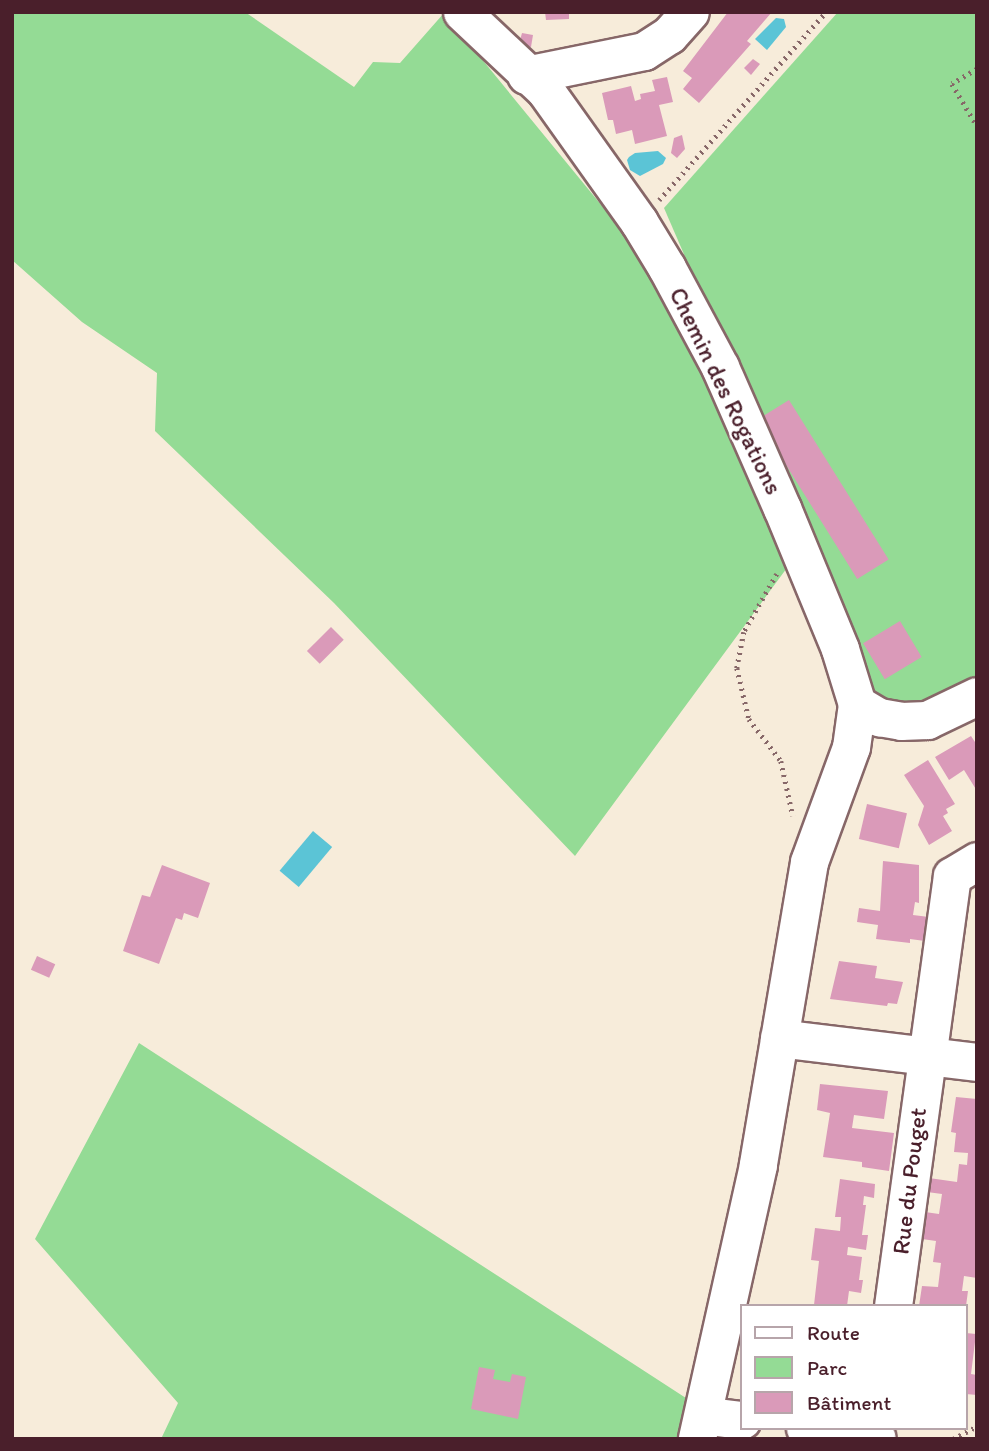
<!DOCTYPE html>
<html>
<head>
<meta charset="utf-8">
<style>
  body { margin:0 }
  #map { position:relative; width:989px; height:1451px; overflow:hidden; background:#f7ecda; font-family:Itim,sans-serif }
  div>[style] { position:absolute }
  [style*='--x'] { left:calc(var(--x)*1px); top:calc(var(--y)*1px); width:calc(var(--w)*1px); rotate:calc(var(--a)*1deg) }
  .green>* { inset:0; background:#94db95 }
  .water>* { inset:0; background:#5bc4d6; transform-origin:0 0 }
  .building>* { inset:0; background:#da9ab9; transform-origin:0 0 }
  .path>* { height:4.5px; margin-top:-2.25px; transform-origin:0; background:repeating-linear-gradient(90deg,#876768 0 2px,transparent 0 7px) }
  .roads { filter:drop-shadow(2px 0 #876768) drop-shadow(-2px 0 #876768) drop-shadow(0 2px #876768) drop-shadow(0 -2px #876768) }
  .minor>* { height:37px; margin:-18.5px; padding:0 18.5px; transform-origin:18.5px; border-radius:18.5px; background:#fff }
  span { translate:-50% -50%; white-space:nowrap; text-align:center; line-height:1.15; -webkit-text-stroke:5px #fff; paint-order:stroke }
  .street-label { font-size:24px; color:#4a1f2b }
  .frame { position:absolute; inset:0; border:14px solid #4a1f2b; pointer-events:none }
  .legend { position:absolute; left:740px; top:1304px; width:228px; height:126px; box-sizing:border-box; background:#fff; border:2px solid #b7a5aa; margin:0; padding:9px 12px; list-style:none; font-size:21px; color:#4a1f2b }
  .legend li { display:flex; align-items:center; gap:14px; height:35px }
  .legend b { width:35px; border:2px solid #b7a5aa }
</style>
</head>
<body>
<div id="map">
  <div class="green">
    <i style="clip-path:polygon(12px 12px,245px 12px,354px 87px,373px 62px,400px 63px,444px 13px,675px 295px,795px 557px,575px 856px,334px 603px,155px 431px,157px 373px,82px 322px,12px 260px)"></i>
    <i style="clip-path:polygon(838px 12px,977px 12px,977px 678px,929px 706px,897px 707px,873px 691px,664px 208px)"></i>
    <i style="clip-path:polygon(139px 1043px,689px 1400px,681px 1439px,161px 1439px,178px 1403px,35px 1239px)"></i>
  </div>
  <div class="water">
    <i style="clip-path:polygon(776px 18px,784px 19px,786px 27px,767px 50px,755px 39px)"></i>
    <i style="clip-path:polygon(658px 151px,666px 158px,663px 164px,640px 176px,630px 170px,627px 160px,629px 157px,635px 153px)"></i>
    <i style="left:313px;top:831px;width:25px;height:52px;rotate:40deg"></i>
  </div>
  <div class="building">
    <i style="clip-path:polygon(545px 12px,569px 12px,569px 19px,546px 20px)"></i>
    <i style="clip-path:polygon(728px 12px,772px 12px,747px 41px,751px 44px,699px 103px,683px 89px,692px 78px,683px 71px)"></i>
    <i style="clip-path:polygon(522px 33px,533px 35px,531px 47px,519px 44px)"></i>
    <i style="clip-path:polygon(753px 59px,760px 64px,751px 75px,744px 68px)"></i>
    <i style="clip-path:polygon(667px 77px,673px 102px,659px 105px,667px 136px,635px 144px,632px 130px,616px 134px,613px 120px,608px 120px,602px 93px,631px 86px,635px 101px,641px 99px,640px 94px,655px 91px,652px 80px)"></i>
    <i style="clip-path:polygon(682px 135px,685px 149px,677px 158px,671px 153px,674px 138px)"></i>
    <i style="left:789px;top:400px;width:188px;height:37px;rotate:58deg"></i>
    <i style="left:900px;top:621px;width:42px;height:43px;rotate:59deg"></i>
    <i style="left:331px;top:627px;width:18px;height:34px;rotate:45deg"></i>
    <i style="clip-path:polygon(971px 736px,977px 745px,977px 791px,964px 770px,949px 780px,935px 757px)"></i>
    <i style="clip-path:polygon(928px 760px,955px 804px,946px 809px,948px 813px,943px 816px,952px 831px,929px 845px,918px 825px,924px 806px,904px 775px)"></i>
    <i style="left:867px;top:804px;width:41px;height:36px;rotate:13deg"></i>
    <i style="clip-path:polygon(883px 861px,919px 865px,919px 903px,915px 902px,913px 915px,929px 917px,925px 941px,910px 939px,910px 943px,876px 939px,878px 925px,857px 922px,859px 908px,880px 911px)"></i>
    <i style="clip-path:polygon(162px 865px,210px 883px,198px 918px,184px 913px,182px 920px,176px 918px,159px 964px,123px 951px,142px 895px,150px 897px)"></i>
    <i style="left:37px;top:956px;width:20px;height:15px;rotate:24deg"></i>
    <i style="clip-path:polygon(839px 961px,877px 966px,875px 978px,903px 982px,897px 1004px,888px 1003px,887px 1006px,830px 999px)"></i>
    <i style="clip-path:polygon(820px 1084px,888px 1091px,884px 1119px,854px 1115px,852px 1128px,894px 1133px,889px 1171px,862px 1167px,862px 1162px,823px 1157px,830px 1113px,817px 1110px)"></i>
    <i style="clip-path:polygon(956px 1097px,977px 1099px,977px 1278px,964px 1276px,962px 1291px,968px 1291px,966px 1306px,919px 1306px,922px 1286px,938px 1287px,941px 1263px,933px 1262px,936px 1241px,922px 1239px,925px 1212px,939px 1214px,942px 1194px,927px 1192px,929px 1178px,957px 1182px,959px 1164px,967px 1165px,968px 1153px,954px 1152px,956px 1133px,951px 1132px)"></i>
    <i style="clip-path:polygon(840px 1179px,875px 1184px,874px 1198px,864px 1196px,863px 1205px,866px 1205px,862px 1235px,868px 1235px,866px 1250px,848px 1247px,847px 1255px,862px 1257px,859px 1280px,863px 1280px,861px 1293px,849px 1291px,847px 1306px,814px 1305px,819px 1261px,811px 1260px,815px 1228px,840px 1231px,841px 1217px,835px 1217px)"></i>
    <i style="clip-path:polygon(966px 1333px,976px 1334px,971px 1374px,977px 1375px,977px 1395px,966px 1394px)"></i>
    <i style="clip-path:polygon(479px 1367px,495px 1370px,493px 1379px,510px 1382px,512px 1374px,526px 1377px,518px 1419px,471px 1409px)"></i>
  </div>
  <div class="path">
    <i style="--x:977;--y:69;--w:29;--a:149"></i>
    <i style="--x:952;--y:84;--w:49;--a:59.2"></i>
    <i style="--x:659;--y:200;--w:251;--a:-48.4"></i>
    <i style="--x:777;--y:574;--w:67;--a:119.6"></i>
    <i style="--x:744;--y:632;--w:37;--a:101"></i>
    <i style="--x:737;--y:668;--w:52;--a:76.8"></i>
    <i style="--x:749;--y:719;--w:53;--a:52.7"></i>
    <i style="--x:781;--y:761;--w:56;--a:77.7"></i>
    <i style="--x:953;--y:1439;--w:27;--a:-28"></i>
  </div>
  <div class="roads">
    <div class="minor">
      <i style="--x:462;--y:12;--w:114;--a:43.2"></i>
      <i style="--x:545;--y:90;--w:162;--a:54.5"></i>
      <i style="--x:639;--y:222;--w:54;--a:58.7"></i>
      <i style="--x:667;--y:268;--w:112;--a:61.8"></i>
      <i style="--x:720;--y:367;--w:154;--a:66.3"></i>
      <i style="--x:782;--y:508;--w:152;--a:67.6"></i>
      <i style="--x:840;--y:649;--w:58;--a:72.8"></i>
      <i style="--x:857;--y:704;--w:43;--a:97.9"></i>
      <i style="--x:851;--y:747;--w:122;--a:110.1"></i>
      <i style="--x:809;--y:862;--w:307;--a:99.6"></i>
      <i style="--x:758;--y:1165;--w:281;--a:102.6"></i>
      <i style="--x:526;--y:75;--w:120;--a:-11.5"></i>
      <i style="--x:644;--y:51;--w:30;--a:-33"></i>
      <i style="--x:669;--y:35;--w:31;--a:-48"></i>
      <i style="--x:857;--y:704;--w:26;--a:31"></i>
      <i style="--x:879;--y:717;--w:22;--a:10"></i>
      <i style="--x:901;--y:721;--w:26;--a:-2"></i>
      <i style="--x:927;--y:720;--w:55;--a:-25.6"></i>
      <i style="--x:779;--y:1038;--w:199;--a:6.9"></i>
      <i style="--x:893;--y:1306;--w:434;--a:-82.2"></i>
      <i style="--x:952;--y:876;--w:29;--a:-31"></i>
      <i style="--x:709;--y:1416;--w:33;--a:7"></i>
      <i style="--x:805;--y:1428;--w:72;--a:7.2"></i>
    </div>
  </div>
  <div class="street-label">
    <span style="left:726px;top:391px;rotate:64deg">Chemin des Rogations</span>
    <span style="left:909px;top:1181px;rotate:-83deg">Rue du Pouget</span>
  </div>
  <div class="frame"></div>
  <ul class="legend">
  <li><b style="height:9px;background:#fff"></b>Route</li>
  <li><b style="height:19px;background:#94db95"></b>Parc</li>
  <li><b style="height:19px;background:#da9ab9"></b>Bâtiment</li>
  </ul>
</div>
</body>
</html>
